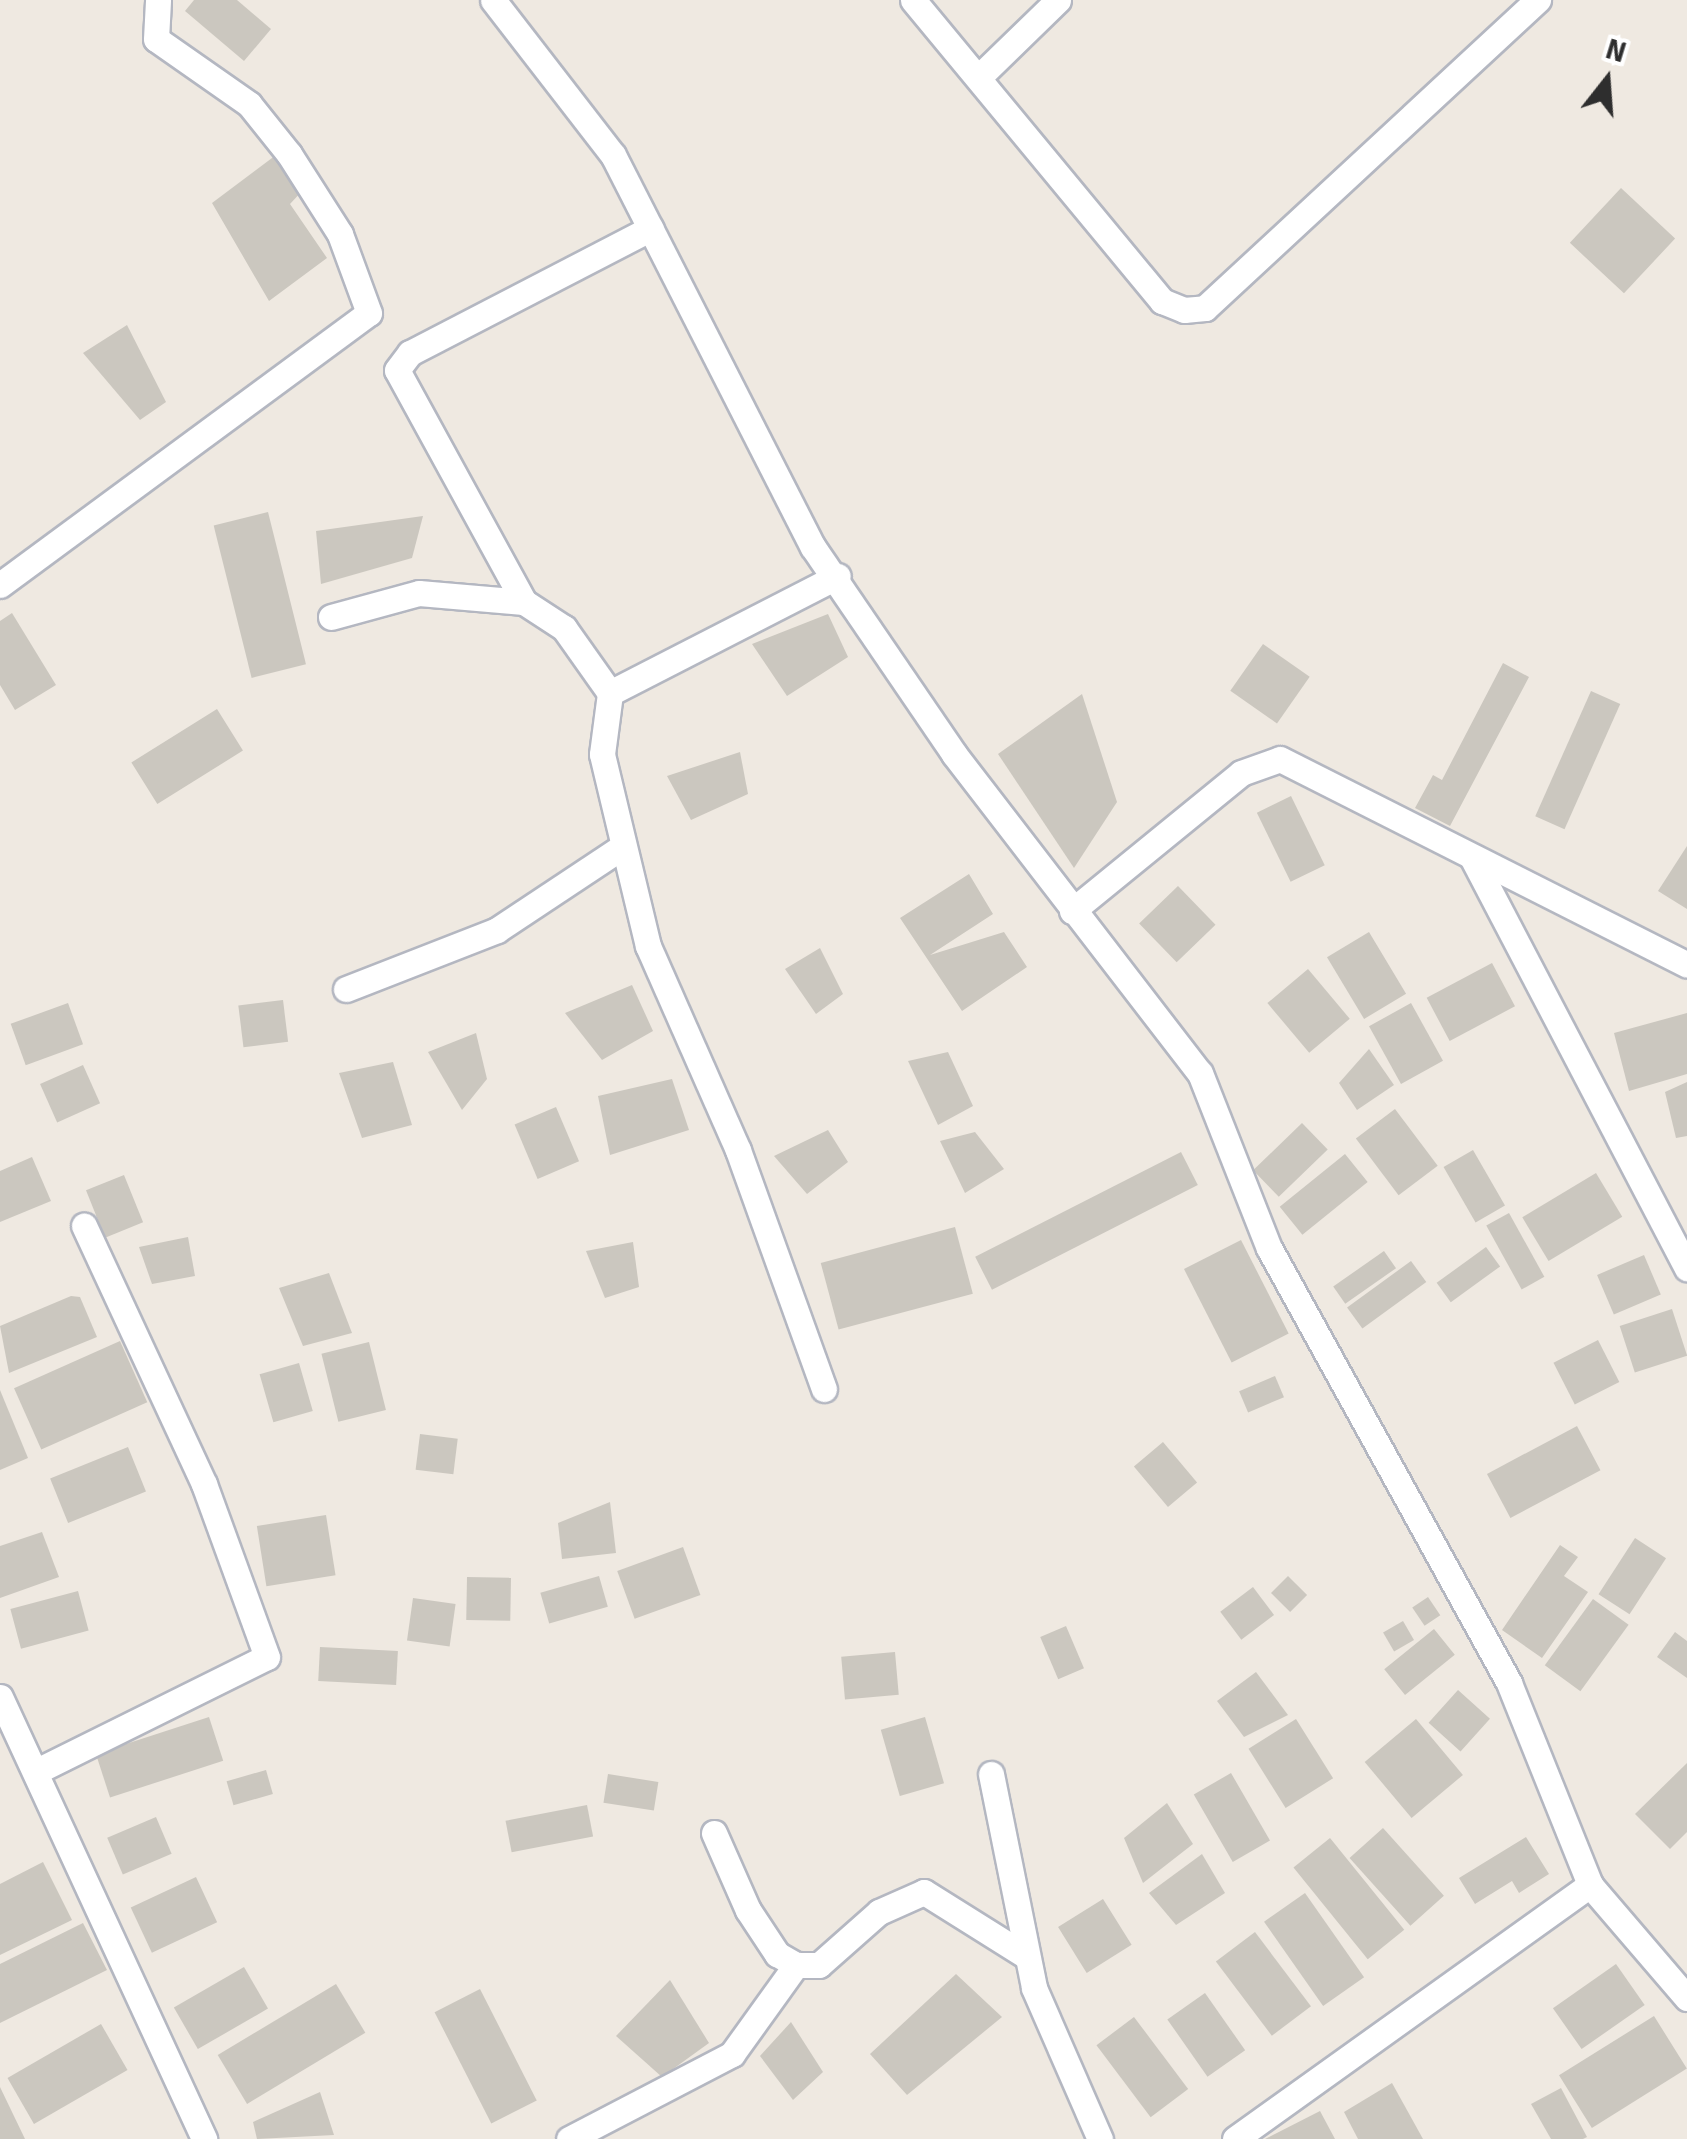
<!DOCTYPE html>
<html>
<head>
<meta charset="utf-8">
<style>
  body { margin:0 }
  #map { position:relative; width:1687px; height:2139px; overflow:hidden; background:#efe9e1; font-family:Signika,sans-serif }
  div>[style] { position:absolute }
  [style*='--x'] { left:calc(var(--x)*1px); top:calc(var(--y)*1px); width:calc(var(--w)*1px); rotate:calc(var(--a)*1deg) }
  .building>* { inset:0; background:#cbc7bf; transform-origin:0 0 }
  .roads { filter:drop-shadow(2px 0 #b4b7c1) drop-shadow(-2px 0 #b4b7c1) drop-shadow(0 2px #b4b7c1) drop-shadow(0 -2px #b4b7c1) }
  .street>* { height:25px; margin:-12.5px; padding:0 12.5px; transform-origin:12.5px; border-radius:12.5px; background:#fff }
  span { translate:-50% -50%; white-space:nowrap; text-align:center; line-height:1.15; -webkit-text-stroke:8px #fff; paint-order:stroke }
  .north { position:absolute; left:1557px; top:30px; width:100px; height:100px; -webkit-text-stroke:8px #fff; paint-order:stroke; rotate:17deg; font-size:28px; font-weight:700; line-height:40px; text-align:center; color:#2e2e2e }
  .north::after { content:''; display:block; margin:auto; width:35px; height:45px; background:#2e2e2e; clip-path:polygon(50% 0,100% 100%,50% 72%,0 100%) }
</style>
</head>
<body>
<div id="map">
  <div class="building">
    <i style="clip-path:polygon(194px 0,237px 0,271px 29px,244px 61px,185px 11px)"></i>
    <i style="clip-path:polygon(276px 155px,303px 190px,290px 204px,327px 258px,269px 301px,212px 203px)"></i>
    <i style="left:1621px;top:188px;width:74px;height:75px;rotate:43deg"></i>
    <i style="clip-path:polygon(127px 325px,166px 402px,140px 420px,83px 353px)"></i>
    <i style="left:268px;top:512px;width:157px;height:56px;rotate:76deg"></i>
    <i style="clip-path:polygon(423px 516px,412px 558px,321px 584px,316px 531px)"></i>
    <i style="clip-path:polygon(12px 613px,56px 685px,15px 710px,0 685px,0 621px)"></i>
    <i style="clip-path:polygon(828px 614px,848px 657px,787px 696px,752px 644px)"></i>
    <i style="left:1263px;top:644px;width:57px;height:57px;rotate:35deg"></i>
    <i style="clip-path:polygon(1503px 663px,1529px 677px,1450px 826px,1415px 808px,1433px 775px,1442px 780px)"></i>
    <i style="left:1591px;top:691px;width:32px;height:137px;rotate:24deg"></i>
    <i style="clip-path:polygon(1082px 694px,1117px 802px,1074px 868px,998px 754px)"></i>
    <i style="left:217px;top:709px;width:49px;height:101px;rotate:58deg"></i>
    <i style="clip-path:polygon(740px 752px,748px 794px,691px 820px,667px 776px)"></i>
    <i style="left:1291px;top:796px;width:77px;height:38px;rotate:64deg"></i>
    <i style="clip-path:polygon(1687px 846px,1687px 909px,1658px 891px)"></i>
    <i style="clip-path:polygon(969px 874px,993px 914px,930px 955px,1004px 932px,1027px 967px,962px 1011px,900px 918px)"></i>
    <i style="left:1178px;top:886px;width:54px;height:54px;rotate:46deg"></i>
    <i style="left:1369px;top:932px;width:72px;height:49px;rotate:59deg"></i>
    <i style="clip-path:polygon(820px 948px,843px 994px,816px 1014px,785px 969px)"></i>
    <i style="left:1492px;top:963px;width:49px;height:74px;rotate:62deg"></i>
    <i style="left:1308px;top:969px;width:65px;height:53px;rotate:50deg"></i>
    <i style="clip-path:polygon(632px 985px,653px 1031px,602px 1060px,565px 1013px)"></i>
    <i style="left:283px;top:1000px;width:42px;height:45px;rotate:83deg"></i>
    <i style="left:68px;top:1003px;width:44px;height:61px;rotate:70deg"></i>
    <i style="left:1411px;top:1003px;width:66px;height:48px;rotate:61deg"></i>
    <i style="clip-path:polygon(1687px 1013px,1687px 1074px,1629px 1091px,1614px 1033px)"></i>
    <i style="clip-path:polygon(476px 1033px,487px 1079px,462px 1110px,428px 1052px)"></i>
    <i style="clip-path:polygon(1369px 1049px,1394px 1085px,1357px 1110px,1339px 1083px)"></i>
    <i style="clip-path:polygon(948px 1052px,973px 1106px,938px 1125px,908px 1061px)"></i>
    <i style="clip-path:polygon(393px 1062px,412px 1125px,362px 1138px,339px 1073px)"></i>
    <i style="left:83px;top:1065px;width:42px;height:47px;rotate:66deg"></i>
    <i style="clip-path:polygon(672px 1079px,689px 1130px,610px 1155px,598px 1096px)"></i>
    <i style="clip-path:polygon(1687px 1082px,1687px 1136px,1676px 1138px,1665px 1092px)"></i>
    <i style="left:556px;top:1107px;width:59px;height:45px;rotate:67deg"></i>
    <i style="left:1395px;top:1109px;width:71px;height:49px;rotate:53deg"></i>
    <i style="left:1302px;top:1123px;width:37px;height:68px;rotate:46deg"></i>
    <i style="clip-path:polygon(828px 1130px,848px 1162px,807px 1194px,774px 1156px)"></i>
    <i style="clip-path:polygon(975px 1132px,1004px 1169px,965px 1193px,940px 1141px)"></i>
    <i style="left:1473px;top:1150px;width:64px;height:34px;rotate:60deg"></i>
    <i style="left:1181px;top:1152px;width:37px;height:231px;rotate:63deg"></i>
    <i style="left:1345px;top:1154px;width:36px;height:84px;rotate:51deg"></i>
    <i style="clip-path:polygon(32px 1157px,51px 1201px,0 1222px,0 1171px)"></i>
    <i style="left:1596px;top:1173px;width:51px;height:86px;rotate:59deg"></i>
    <i style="left:124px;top:1175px;width:51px;height:41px;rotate:68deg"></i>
    <i style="left:1509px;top:1213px;width:73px;height:26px;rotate:61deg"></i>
    <i style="left:955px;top:1227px;width:69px;height:139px;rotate:75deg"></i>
    <i style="clip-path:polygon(188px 1237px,195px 1276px,152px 1284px,139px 1247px)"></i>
    <i style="left:1241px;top:1240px;width:105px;height:64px;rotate:63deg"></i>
    <i style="clip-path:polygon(633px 1242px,639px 1287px,605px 1298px,586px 1251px)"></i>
    <i style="left:1486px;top:1247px;width:24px;height:61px;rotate:54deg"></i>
    <i style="left:1384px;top:1251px;width:21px;height:62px;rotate:55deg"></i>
    <i style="left:1644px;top:1255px;width:43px;height:51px;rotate:67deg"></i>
    <i style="left:1411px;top:1261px;width:26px;height:79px;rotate:54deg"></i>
    <i style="clip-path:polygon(329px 1273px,352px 1333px,303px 1346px,279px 1288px)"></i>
    <i style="clip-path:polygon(71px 1296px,80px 1297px,97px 1337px,9px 1373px,0 1326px)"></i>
    <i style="left:1672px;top:1309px;width:49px;height:55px;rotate:72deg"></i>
    <i style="left:1598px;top:1340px;width:47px;height:50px;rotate:63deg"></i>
    <i style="left:120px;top:1341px;width:67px;height:116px;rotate:66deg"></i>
    <i style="left:369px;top:1342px;width:70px;height:49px;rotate:76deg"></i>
    <i style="left:299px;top:1363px;width:50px;height:41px;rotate:74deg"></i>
    <i style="left:1275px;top:1376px;width:23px;height:39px;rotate:67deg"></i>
    <i style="clip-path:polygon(0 1390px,28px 1458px,0 1470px)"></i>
    <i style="left:1577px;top:1426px;width:50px;height:102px;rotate:62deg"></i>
    <i style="left:420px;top:1434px;width:38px;height:36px;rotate:7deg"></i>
    <i style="left:1163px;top:1442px;width:53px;height:38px;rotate:50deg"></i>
    <i style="left:128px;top:1447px;width:48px;height:84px;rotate:68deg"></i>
    <i style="clip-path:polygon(610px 1502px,616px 1553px,562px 1559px,558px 1523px)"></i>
    <i style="left:326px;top:1515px;width:61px;height:70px;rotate:81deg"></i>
    <i style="clip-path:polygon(42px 1532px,59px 1577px,0 1598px,0 1546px)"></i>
    <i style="left:1635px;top:1538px;width:37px;height:67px;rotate:33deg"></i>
    <i style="clip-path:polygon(1560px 1545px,1578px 1557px,1564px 1576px,1588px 1592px,1542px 1658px,1502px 1630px)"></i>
    <i style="left:683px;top:1547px;width:51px;height:70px;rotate:70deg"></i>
    <i style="left:599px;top:1576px;width:32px;height:61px;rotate:74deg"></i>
    <i style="left:1288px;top:1576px;width:27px;height:24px;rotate:45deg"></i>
    <i style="left:467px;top:1577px;width:44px;height:43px;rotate:1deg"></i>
    <i style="left:1253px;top:1587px;width:35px;height:41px;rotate:53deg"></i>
    <i style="left:78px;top:1591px;width:41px;height:70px;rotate:75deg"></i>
    <i style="left:1428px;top:1597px;width:22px;height:19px;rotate:56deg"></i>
    <i style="left:413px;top:1598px;width:43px;height:43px;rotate:8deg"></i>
    <i style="left:1593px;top:1599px;width:44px;height:82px;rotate:36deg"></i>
    <i style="left:1403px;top:1621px;width:22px;height:23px;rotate:60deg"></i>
    <i style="left:1066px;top:1626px;width:46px;height:28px;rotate:67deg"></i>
    <i style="left:1434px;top:1629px;width:33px;height:64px;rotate:51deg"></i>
    <i style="clip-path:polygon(1675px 1632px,1687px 1641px,1687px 1678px,1657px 1657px)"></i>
    <i style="left:320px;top:1647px;width:78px;height:34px;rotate:3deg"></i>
    <i style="left:895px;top:1652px;width:43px;height:54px;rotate:85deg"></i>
    <i style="clip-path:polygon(1256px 1672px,1288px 1715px,1244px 1737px,1217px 1701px)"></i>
    <i style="left:1458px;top:1690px;width:43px;height:44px;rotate:42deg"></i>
    <i style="left:209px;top:1717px;width:46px;height:119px;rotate:72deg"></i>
    <i style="left:925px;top:1717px;width:69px;height:46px;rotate:74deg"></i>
    <i style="left:1296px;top:1719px;width:70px;height:56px;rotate:58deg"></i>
    <i style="left:1416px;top:1719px;width:73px;height:67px;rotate:50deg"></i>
    <i style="clip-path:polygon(1687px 1763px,1687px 1832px,1670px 1849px,1635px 1814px)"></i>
    <i style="left:266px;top:1770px;width:25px;height:41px;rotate:74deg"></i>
    <i style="left:1231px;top:1773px;width:78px;height:43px;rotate:60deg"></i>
    <i style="left:608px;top:1774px;width:51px;height:29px;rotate:9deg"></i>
    <i style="clip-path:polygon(1167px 1803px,1193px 1844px,1143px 1883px,1124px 1838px)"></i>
    <i style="left:587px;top:1805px;width:32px;height:83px;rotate:79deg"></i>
    <i style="left:156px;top:1817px;width:40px;height:53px;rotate:67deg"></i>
    <i style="left:1383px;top:1828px;width:91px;height:45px;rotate:48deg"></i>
    <i style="clip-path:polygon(1526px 1837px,1549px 1874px,1519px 1893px,1512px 1881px,1475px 1904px,1459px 1878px)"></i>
    <i style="left:1330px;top:1838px;width:118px;height:47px;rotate:51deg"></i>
    <i style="clip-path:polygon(1202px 1854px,1225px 1893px,1176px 1925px,1149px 1893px)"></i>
    <i style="clip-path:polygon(43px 1862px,72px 1920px,0 1955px,0 1884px)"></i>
    <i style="left:196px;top:1877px;width:50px;height:72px;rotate:65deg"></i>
    <i style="left:1305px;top:1893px;width:103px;height:50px;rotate:55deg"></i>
    <i style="left:1103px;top:1899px;width:54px;height:53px;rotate:58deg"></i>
    <i style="clip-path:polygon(83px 1923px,107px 1970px,0 2023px,0 1964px)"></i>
    <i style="left:1255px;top:1932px;width:93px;height:49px;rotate:53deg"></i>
    <i style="left:1616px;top:1964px;width:50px;height:77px;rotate:55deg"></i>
    <i style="left:244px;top:1967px;width:48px;height:81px;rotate:60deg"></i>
    <i style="clip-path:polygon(956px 1974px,1002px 2017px,907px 2095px,870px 2054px)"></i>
    <i style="clip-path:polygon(670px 1980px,709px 2043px,662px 2077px,616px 2036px)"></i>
    <i style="left:336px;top:1984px;width:57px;height:138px;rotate:59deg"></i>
    <i style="left:480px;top:1989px;width:125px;height:51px;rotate:63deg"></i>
    <i style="left:1205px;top:1993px;width:70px;height:46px;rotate:55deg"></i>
    <i style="left:1654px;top:2016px;width:62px;height:112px;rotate:58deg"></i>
    <i style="left:1134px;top:2017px;width:90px;height:47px;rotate:53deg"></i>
    <i style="clip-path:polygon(791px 2022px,823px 2072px,793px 2100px,760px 2056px)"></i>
    <i style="left:101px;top:2024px;width:53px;height:108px;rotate:60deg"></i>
    <i style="clip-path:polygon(1392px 2083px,1423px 2139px,1358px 2139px,1344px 2112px)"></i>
    <i style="clip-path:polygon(0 2087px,25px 2139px,0 2139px)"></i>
    <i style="clip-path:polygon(1561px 2088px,1587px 2137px,1583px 2139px,1551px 2139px,1531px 2104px)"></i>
    <i style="clip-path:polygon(320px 2092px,334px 2135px,257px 2139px,253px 2122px)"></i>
    <i style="clip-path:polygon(1320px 2111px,1335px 2139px,1265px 2139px)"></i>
  </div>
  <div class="roads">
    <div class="street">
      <i style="--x:493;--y:0;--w:196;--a:52.3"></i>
      <i style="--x:613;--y:155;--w:440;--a:63"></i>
      <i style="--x:813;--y:547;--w:250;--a:55.7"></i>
      <i style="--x:954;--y:754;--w:403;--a:52.4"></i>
      <i style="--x:1200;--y:1073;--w:188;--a:68.5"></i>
      <i style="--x:1269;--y:1248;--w:497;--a:61.1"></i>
      <i style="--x:1509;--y:1683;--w:218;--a:68.1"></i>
      <i style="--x:1590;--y:1885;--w:149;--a:49.4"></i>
      <i style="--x:913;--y:0;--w:391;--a:50.4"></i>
      <i style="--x:1162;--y:301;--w:24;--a:22"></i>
      <i style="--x:1184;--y:310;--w:21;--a:-5"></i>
      <i style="--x:1205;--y:308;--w:454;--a:-42.8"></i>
      <i style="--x:982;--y:74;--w:106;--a:-44.2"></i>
      <i style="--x:0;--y:585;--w:458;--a:-36.4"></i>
      <i style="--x:369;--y:313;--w:84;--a:-110.2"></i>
      <i style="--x:340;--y:234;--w:95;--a:-122.5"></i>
      <i style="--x:289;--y:154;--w:64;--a:-128.7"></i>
      <i style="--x:249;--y:104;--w:113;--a:-145"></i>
      <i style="--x:156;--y:39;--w:39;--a:-87"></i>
      <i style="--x:524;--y:602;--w:264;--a:-118.7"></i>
      <i style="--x:397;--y:370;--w:21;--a:-53"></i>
      <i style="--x:410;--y:353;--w:271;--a:-27.4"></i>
      <i style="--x:331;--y:617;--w:91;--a:-15.3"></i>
      <i style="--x:419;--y:593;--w:105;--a:4.9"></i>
      <i style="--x:524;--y:602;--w:48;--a:33"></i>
      <i style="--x:564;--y:628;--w:80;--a:54.7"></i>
      <i style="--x:1473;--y:859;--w:462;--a:62.4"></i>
      <i style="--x:1072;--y:911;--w:218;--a:-39.2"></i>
      <i style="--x:1241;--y:773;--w:41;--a:-19.7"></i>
      <i style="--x:1280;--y:759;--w:456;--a:26.8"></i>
      <i style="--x:346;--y:989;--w:162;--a:-21.3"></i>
      <i style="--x:497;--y:930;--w:146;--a:-33.6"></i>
      <i style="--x:824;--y:1389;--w:254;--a:-109.8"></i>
      <i style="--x:738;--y:1150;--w:223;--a:-113.8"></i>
      <i style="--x:648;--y:946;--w:197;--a:-103.5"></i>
      <i style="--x:602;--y:754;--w:62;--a:-82.5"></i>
      <i style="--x:610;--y:693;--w:256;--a:-27.2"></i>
      <i style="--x:0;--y:1697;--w:487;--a:65.2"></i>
      <i style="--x:41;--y:1769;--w:252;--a:-26.4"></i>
      <i style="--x:267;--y:1657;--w:184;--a:-110"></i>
      <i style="--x:204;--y:1484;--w:285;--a:-114.9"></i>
      <i style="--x:991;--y:1774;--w:218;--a:78.6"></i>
      <i style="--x:1034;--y:1988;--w:165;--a:66.4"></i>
      <i style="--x:714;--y:1833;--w:84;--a:66.2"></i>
      <i style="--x:748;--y:1910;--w:53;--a:56.6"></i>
      <i style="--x:777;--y:1954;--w:22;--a:30"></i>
      <i style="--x:796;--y:1965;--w:23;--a:0"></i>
      <i style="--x:819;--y:1965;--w:80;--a:-41.5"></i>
      <i style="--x:879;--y:1912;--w:49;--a:-24"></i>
      <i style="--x:924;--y:1892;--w:120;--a:32.1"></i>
      <i style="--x:569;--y:2139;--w:184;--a:-27.5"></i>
      <i style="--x:732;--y:2054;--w:110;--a:-54.3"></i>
      <i style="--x:1235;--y:2139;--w:437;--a:-35.6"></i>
    </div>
  </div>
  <div class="north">N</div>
</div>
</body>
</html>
